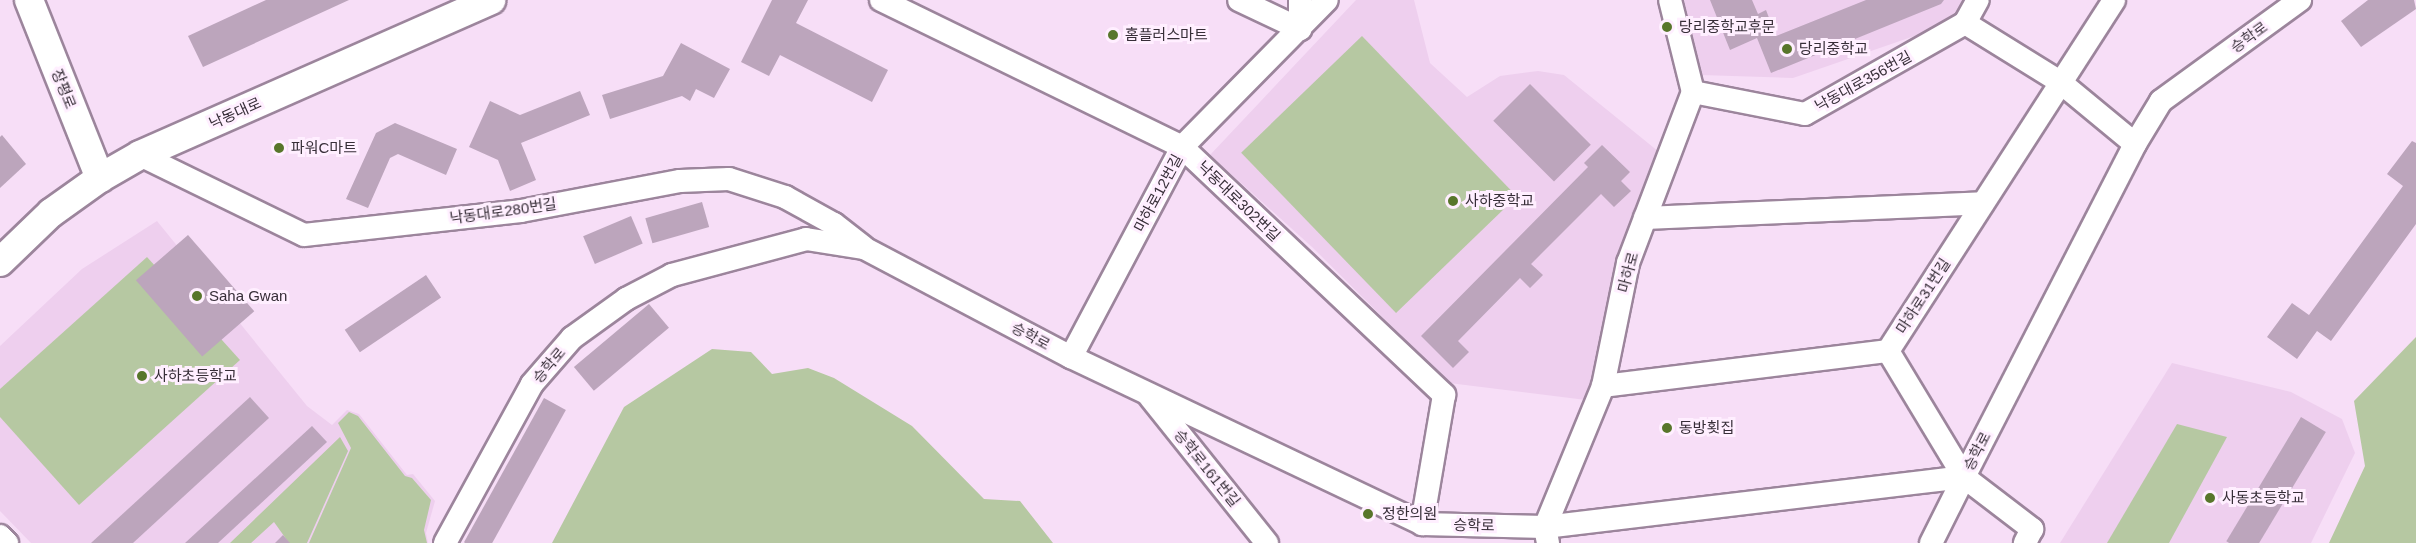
<!DOCTYPE html>
<html>
<head>
<meta charset="utf-8">
<style>
  body { margin:0 }
  #map { position:relative; width:2416px; height:543px; overflow:hidden; background:#f7def7; font-family:Helvetica,"Noto Sans KR",sans-serif }
  div>[style] { position:absolute }
  [style*='--x'] { left:calc(var(--x)*1px); top:calc(var(--y)*1px); width:calc(var(--w)*1px); rotate:calc(var(--a)*1deg) }
  .built>* { inset:0; background:#eecfee }
  .green>* { inset:0; background:#b6c8a2; transform-origin:0 0 }
  .building>* { inset:0; background:#bca5bc; transform-origin:0 0 }
  .roads { filter:drop-shadow(2px 0 #9c859c) drop-shadow(-2px 0 #9c859c) drop-shadow(0 2px #9c859c) drop-shadow(0 -2px #9c859c) }
  .minor>* { height:22px; margin:-11px; padding:0 11px; transform-origin:11px; border-radius:11px; background:#fff }
  .major>* { height:28px; margin:-14px; padding:0 14px; transform-origin:14px; border-radius:14px; background:#fff }
  .dots>* { width:16px; height:16px; translate:-50% -50%; box-sizing:border-box; border:3px solid #ffefff; border-radius:50% }
  span { translate:-50% -50%; white-space:nowrap; text-align:center; line-height:1.15; -webkit-text-stroke:6px #ffefff; paint-order:stroke }
  .poi-label { font-size:15px; color:#372e38 }
  .left { translate:0 -50%; text-align:left }
  .street-label { font-size:15px; color:#372e38 }
</style>
</head>
<body>
<div id="map">
  <div class="built">
    <i style="clip-path:polygon(1356px 0,1414px 0,1430px 63px,1467px 97px,1500px 76px,1538px 71px,1564px 75px,1664px 156px,1610px 283px,1602px 374px,1586px 400px,1449px 383px,1312px 247px,1210px 155px)"></i>
    <i style="clip-path:polygon(1684px 0,1965px 0,1952px 23px,1793px 78px,1701px 75px)"></i>
    <i style="clip-path:polygon(157px 221px,307px 406px,332px 425px,347px 410px,359px 414px,407px 475px,413px 474px,435px 501px,426px 533px,428px 543px,31px 543px,0 511px,0 346px,82px 269px)"></i>
    <i style="clip-path:polygon(2172px 363px,2291px 392px,2342px 419px,2355px 453px,2311px 543px,2060px 543px)"></i>
  </div>
  <div class="green">
    <i style="left:1362px;top:36px;width:223px;height:168px;rotate:46deg"></i>
    <i style="clip-path:polygon(147px 257px,240px 360px,79px 505px,0 417px,0 389px)"></i>
    <i style="clip-path:polygon(2416px 337px,2416px 543px,2329px 543px,2365px 466px,2354px 401px)"></i>
    <i style="clip-path:polygon(712px 349px,751px 352px,772px 374px,808px 368px,834px 378px,912px 426px,984px 499px,1020px 501px,1053px 543px,552px 543px,624px 407px)"></i>
    <i style="clip-path:polygon(349px 412px,358px 416px,405px 476px,412px 478px,431px 500px,424px 530px,427px 543px,309px 543px,351px 448px,338px 423px)"></i>
    <i style="clip-path:polygon(2177px 424px,2227px 437px,2169px 543px,2107px 543px)"></i>
    <i style="clip-path:polygon(340px 437px,348px 451px,307px 543px,289px 543px,274px 522px,251px 543px,230px 543px)"></i>
  </div>
  <div class="building">
    <i style="clip-path:polygon(266px 0,349px 0,203px 67px,188px 36px)"></i>
    <i style="clip-path:polygon(772px 0,808px 0,796px 23px,888px 70px,872px 102px,780px 55px,769px 76px,741px 62px)"></i>
    <i style="clip-path:polygon(1710px 0,1752px 0,1758px 14px,1766px 10px,1776px 36px,1866px 0,1944px 0,1941px 4px,1771px 73px,1757px 38px,1730px 50px)"></i>
    <i style="clip-path:polygon(2368px 0,2414px 0,2416px 9px,2361px 47px,2341px 21px)"></i>
    <i style="clip-path:polygon(681px 43px,730px 69px,714px 98px,696px 89px,690px 101px,682px 96px,610px 119px,602px 95px,663px 76px)"></i>
    <i style="left:1530px;top:84px;width:86px;height:52px;rotate:45deg"></i>
    <i style="clip-path:polygon(580px 91px,590px 115px,521px 143px,536px 180px,510px 191px,498px 160px,469px 147px,490px 101px,520px 115px)"></i>
    <i style="clip-path:polygon(395px 123px,457px 149px,446px 175px,398px 154px,390px 158px,368px 208px,346px 199px,376px 133px)"></i>
    <i style="clip-path:polygon(2px 135px,26px 164px,0 188px,0 137px)"></i>
    <i style="clip-path:polygon(2412px 141px,2416px 143px,2416px 224px,2331px 341px,2317px 331px,2297px 359px,2267px 337px,2292px 303px,2309px 315px,2403px 186px,2387px 174px)"></i>
    <i style="clip-path:polygon(1602px 145px,1630px 172px,1621px 181px,1631px 191px,1614px 207px,1601px 194px,1531px 264px,1543px 275px,1530px 288px,1520px 278px,1458px 341px,1469px 352px,1453px 368px,1421px 336px,1588px 167px,1584px 163px)"></i>
    <i style="left:702px;top:202px;width:26px;height:59px;rotate:74deg"></i>
    <i style="left:631px;top:216px;width:30px;height:52px;rotate:67deg"></i>
    <i style="left:188px;top:235px;width:101px;height:69px;rotate:49deg"></i>
    <i style="left:426px;top:275px;width:27px;height:98px;rotate:56deg"></i>
    <i style="left:649px;top:304px;width:31px;height:98px;rotate:50deg"></i>
    <i style="clip-path:polygon(250px 397px,269px 418px,133px 543px,91px 543px)"></i>
    <i style="left:544px;top:398px;width:25px;height:165px;rotate:29deg"></i>
    <i style="left:2301px;top:417px;width:29px;height:145px;rotate:31deg"></i>
    <i style="clip-path:polygon(312px 426px,327px 442px,218px 543px,185px 543px)"></i>
    <i style="clip-path:polygon(283px 535px,290px 543px,275px 543px)"></i>
  </div>
  <div class="roads">
    <div class="minor">
      <i style="--x:881;--y:0;--w:335;--a:26"></i>
      <i style="--x:1182;--y:147;--w:361;--a:43.4"></i>
      <i style="--x:1444;--y:395;--w:131;--a:99.7"></i>
      <i style="--x:1239;--y:0;--w:68;--a:25.4"></i>
      <i style="--x:1300;--y:29;--w:29;--a:-90"></i>
      <i style="--x:1965;--y:23;--w:112;--a:31.8"></i>
      <i style="--x:2060;--y:82;--w:97;--a:39.6"></i>
      <i style="--x:1693;--y:92;--w:114;--a:11.1"></i>
      <i style="--x:1805;--y:114;--w:184;--a:-29.6"></i>
      <i style="--x:1965;--y:23;--w:26;--a:-61"></i>
      <i style="--x:140;--y:155;--w:182;--a:26"></i>
      <i style="--x:304;--y:235;--w:218;--a:-6.3"></i>
      <i style="--x:521;--y:211;--w:162;--a:-10.7"></i>
      <i style="--x:680;--y:181;--w:49;--a:-2.3"></i>
      <i style="--x:729;--y:179;--w:59;--a:17.8"></i>
      <i style="--x:785;--y:197;--w:56;--a:28.9"></i>
      <i style="--x:834;--y:224;--w:37;--a:38"></i>
      <i style="--x:1645;--y:218;--w:338;--a:-2.5"></i>
      <i style="--x:1888;--y:351;--w:147;--a:58.9"></i>
      <i style="--x:1964;--y:477;--w:86;--a:37.4"></i>
      <i style="--x:2032;--y:529;--w:16;--a:117"></i>
      <i style="--x:1071;--y:357;--w:238;--a:-62.1"></i>
      <i style="--x:1182;--y:147;--w:206;--a:-45.4"></i>
      <i style="--x:1603;--y:386;--w:287;--a:-7"></i>
      <i style="--x:1888;--y:351;--w:417;--a:-57.2"></i>
      <i style="--x:1150;--y:397;--w:187;--a:51.3"></i>
      <i style="--x:0;--y:536;--w:10;--a:45"></i>
      <i style="--x:445;--y:543;--w:181;--a:-61.3"></i>
      <i style="--x:532;--y:384;--w:61;--a:-49"></i>
      <i style="--x:572;--y:338;--w:67;--a:-35.8"></i>
      <i style="--x:626;--y:299;--w:52;--a:-27.6"></i>
      <i style="--x:672;--y:275;--w:139;--a:-15"></i>
      <i style="--x:806;--y:239;--w:59;--a:8.8"></i>
      <i style="--x:864;--y:248;--w:234;--a:27.8"></i>
      <i style="--x:1071;--y:357;--w:389;--a:25.4"></i>
      <i style="--x:1422;--y:524;--w:123;--a:1.4"></i>
      <i style="--x:1545;--y:527;--w:422;--a:-6.8"></i>
      <i style="--x:1964;--y:477;--w:374;--a:-62.8"></i>
      <i style="--x:2135;--y:144;--w:50;--a:-58.8"></i>
      <i style="--x:2161;--y:101;--w:172;--a:-36"></i>
      <i style="--x:1548;--y:543;--w:16;--a:-101"></i>
      <i style="--x:1545;--y:527;--w:152;--a:-67.6"></i>
      <i style="--x:1603;--y:386;--w:126;--a:-78.5"></i>
      <i style="--x:1628;--y:263;--w:183;--a:-69.2"></i>
      <i style="--x:1693;--y:92;--w:95;--a:-104"></i>
      <i style="--x:1931;--y:543;--w:74;--a:-63.4"></i>
    </div>
    <div class="major">
      <i style="--x:29;--y:0;--w:192;--a:68.3"></i>
      <i style="--x:0;--y:262;--w:71;--a:-43.9"></i>
      <i style="--x:51;--y:213;--w:60;--a:-35.5"></i>
      <i style="--x:100;--y:178;--w:46;--a:-29.9"></i>
      <i style="--x:140;--y:155;--w:384;--a:-23.8"></i>
    </div>
  </div>
  <div class="dots">
    <i style="left:1667px;top:27px;background:#58762b"></i>
    <i style="left:1113px;top:35px;background:#58762b"></i>
    <i style="left:1787px;top:49px;background:#58762b"></i>
    <i style="left:279px;top:148px;background:#58762b"></i>
    <i style="left:1453px;top:201px;background:#58762b"></i>
    <i style="left:197px;top:296px;background:#58762b"></i>
    <i style="left:142px;top:376px;background:#58762b"></i>
    <i style="left:1667px;top:428px;background:#58762b"></i>
    <i style="left:2210px;top:498px;background:#58762b"></i>
    <i style="left:1368px;top:514px;background:#58762b"></i>
  </div>
  <div class="poi-label">
    <span class="left" style="left:1679px;top:27px">당리중학교후문</span>
    <span class="left" style="left:1125px;top:35px">홈플러스마트</span>
    <span class="left" style="left:1799px;top:49px">당리중학교</span>
    <span class="left" style="left:291px;top:148px">파워C마트</span>
    <span class="left" style="left:1465px;top:201px">사하중학교</span>
    <span class="left" style="left:209px;top:296px">Saha Gwan</span>
    <span class="left" style="left:154px;top:376px">사하초등학교</span>
    <span class="left" style="left:1679px;top:428px">동방횟집</span>
    <span class="left" style="left:2222px;top:498px">사동초등학교</span>
    <span class="left" style="left:1382px;top:514px">정한의원</span>
  </div>
  <div class="street-label">
    <span style="left:2249px;top:37px;rotate:-36deg">승학로</span>
    <span style="left:1863px;top:81px;rotate:-29deg">낙동대로356번길</span>
    <span style="left:64px;top:89px;rotate:68deg">장평로</span>
    <span style="left:235px;top:113px;rotate:-24deg">낙동대로</span>
    <span style="left:1158px;top:193px;rotate:-62deg">마하로12번길</span>
    <span style="left:1239px;top:201px;rotate:44deg">낙동대로302번길</span>
    <span style="left:503px;top:211px;rotate:-8deg">낙동대로280번길</span>
    <span style="left:1628px;top:272px;rotate:-75deg">마하로</span>
    <span style="left:1923px;top:296px;rotate:-57deg">마하로31번길</span>
    <span style="left:1031px;top:336px;rotate:28deg">승학로</span>
    <span style="left:549px;top:365px;rotate:-50deg">승학로</span>
    <span style="left:1977px;top:451px;rotate:-63deg">승학로</span>
    <span style="left:1207px;top:468px;rotate:51deg">승학로161번길</span>
    <span style="left:1474px;top:525px;rotate:1deg">승학로</span>
  </div>
</div>
</body>
</html>
